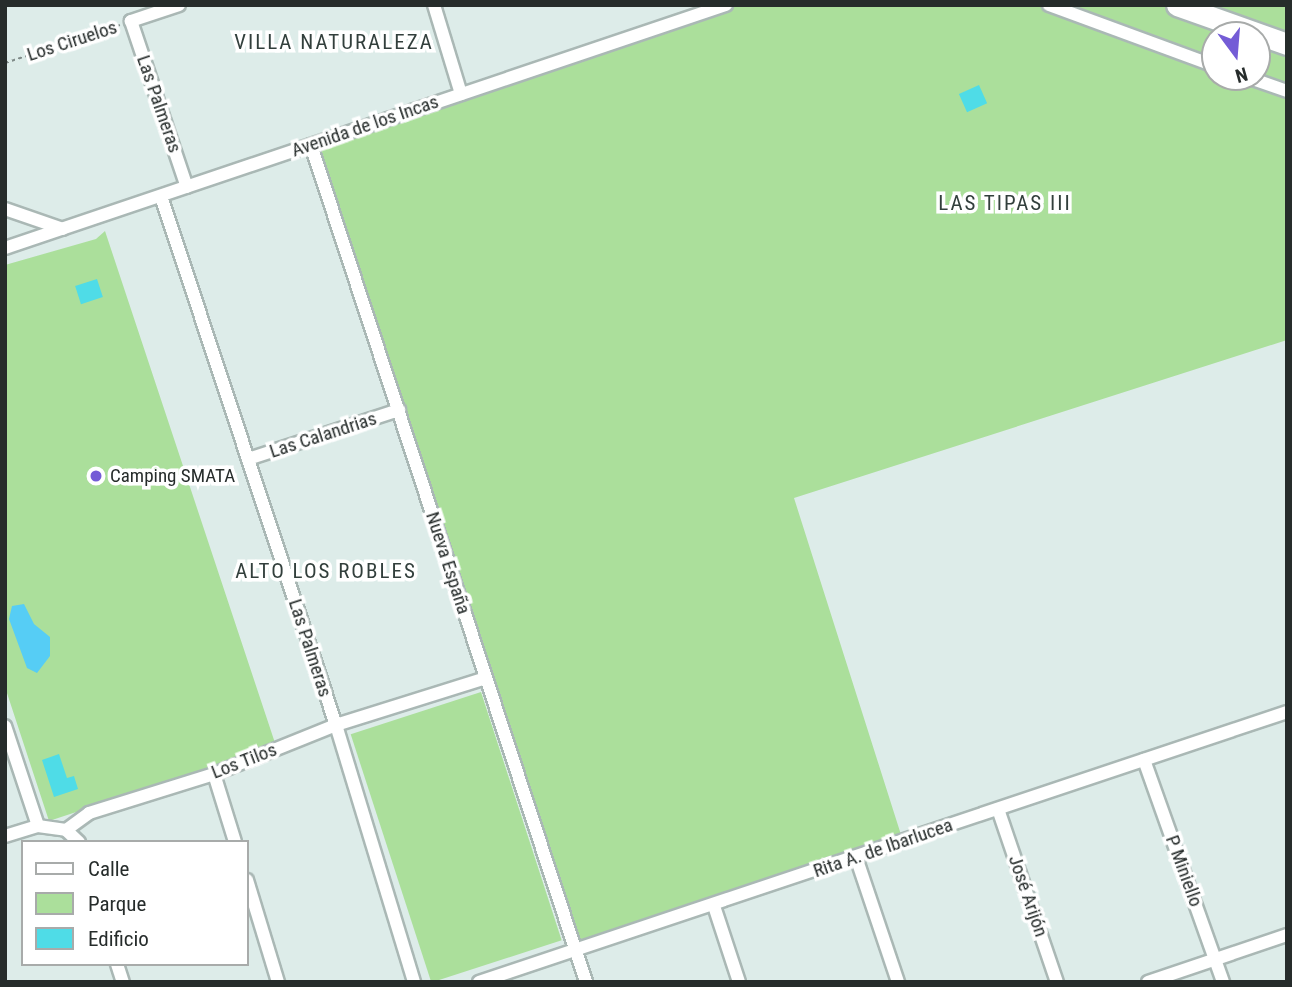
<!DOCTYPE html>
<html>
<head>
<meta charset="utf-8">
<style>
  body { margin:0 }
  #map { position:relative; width:1292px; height:987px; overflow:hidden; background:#ddece9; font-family:"Roboto Condensed",sans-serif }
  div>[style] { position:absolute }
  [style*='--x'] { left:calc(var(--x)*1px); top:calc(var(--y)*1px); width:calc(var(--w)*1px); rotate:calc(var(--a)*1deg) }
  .green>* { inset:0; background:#abdf9b; transform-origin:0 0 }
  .water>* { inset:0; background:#56cdf5 }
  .building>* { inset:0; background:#4fdce7; transform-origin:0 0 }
  .path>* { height:2px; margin-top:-1px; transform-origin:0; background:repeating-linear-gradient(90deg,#808b89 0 3.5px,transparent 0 7px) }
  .roads { filter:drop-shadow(2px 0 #aab8b5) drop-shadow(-2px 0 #aab8b5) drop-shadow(0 2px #aab8b5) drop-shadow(0 -2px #aab8b5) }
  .street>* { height:12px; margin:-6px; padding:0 6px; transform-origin:6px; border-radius:6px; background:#fff }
  .highway>* { height:21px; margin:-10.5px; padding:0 10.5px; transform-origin:10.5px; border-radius:10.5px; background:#fff }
  .dots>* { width:19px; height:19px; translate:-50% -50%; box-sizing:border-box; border:4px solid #fff; border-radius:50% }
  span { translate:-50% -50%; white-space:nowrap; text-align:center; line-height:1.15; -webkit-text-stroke:7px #fff; paint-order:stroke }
  .street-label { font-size:19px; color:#262c2b }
  .poi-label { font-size:19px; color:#262c2b }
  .left { translate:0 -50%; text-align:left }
  .neighbourhood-label { font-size:21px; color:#323f3c; letter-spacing:2px }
  .frame { position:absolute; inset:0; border:7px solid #262c2b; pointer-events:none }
  .legend { position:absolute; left:21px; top:840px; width:228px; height:126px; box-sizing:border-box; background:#fff; border:2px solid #a8abaa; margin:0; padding:9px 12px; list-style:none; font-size:21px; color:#262c2b }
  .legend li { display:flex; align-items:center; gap:14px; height:35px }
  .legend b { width:35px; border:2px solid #a8abaa }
  .north { position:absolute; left:1201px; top:21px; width:70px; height:70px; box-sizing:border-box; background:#fff; border:2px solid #a8abaa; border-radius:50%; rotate:164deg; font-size:19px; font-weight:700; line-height:28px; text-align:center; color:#262c2b }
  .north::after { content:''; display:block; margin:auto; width:24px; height:32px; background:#745cd6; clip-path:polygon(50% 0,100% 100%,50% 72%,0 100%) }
</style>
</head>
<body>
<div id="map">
  <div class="green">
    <i style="clip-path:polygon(evenodd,726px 5px,1287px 5px,1287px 340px,794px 498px,903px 841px,575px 950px,311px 145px,726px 5px,1215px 35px,1257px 35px,1257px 77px,1215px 77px,1215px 35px)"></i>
    <i style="clip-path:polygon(105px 231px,276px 746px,49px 821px,5px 687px,5px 265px,96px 239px)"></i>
    <i style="left:481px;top:692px;width:261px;height:137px;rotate:72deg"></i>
  </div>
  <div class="water">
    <i style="clip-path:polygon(24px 604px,34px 624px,50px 637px,50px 656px,37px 673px,27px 668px,9px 619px,12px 606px)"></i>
  </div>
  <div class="building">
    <i style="left:979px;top:85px;width:20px;height:22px;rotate:66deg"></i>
    <i style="left:97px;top:279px;width:19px;height:23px;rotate:72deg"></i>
    <i style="clip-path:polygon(59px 754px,67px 778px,74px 776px,78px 789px,54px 797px,42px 760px)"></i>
  </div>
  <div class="path">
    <i style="--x:5;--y:63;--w:121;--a:-18.3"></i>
  </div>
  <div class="roads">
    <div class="street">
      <i style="--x:179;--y:5;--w:51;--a:161.6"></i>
      <i style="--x:131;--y:21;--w:175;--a:71.4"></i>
      <i style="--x:434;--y:5;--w:93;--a:73.1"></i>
      <i style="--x:1049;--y:5;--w:177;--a:20.2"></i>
      <i style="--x:1247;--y:77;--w:42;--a:19.3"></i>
      <i style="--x:311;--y:145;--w:881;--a:71.81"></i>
      <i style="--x:161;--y:196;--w:557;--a:71.7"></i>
      <i style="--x:336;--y:725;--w:269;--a:73.1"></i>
      <i style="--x:5;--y:209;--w:61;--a:19"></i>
      <i style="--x:5;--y:248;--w:761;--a:-18.63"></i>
      <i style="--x:248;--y:459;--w:159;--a:-18"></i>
      <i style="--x:5;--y:726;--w:105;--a:71.7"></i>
      <i style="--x:1144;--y:760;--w:236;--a:70.4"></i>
      <i style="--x:214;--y:774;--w:71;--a:72.8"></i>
      <i style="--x:998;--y:809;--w:183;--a:71.2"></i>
      <i style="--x:66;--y:830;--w:29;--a:-36"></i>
      <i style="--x:89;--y:813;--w:131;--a:-17.3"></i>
      <i style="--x:214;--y:774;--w:131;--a:-21.9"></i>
      <i style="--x:336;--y:725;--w:157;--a:-17.4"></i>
      <i style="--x:5;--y:836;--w:34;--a:-17"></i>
      <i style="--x:38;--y:826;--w:28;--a:8"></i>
      <i style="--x:66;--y:830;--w:18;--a:43"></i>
      <i style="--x:856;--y:857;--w:132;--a:71.4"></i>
      <i style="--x:247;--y:880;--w:107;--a:73.1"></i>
      <i style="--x:714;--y:906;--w:80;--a:71.8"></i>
      <i style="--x:117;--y:964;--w:19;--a:72"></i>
      <i style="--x:479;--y:982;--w:852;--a:-18.48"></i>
      <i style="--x:1148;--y:982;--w:147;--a:-18.7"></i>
    </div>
    <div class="highway">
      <i style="--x:1177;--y:5;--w:117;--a:19.5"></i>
    </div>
  </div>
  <div class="dots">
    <i style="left:96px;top:476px;background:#745cd6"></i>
  </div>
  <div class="street-label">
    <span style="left:72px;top:41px;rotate:-18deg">Los Ciruelos</span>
    <span style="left:159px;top:104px;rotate:71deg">Las Palmeras</span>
    <span style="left:365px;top:126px;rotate:-19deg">Avenida de los Incas</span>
    <span style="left:323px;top:435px;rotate:-18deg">Las Calandrias</span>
    <span style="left:448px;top:563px;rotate:72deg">Nueva España</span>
    <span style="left:310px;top:648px;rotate:72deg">Las Palmeras</span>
    <span style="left:244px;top:761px;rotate:-21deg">Los Tilos</span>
    <span style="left:883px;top:848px;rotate:-19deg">Rita A. de Ibarlucea</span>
    <span style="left:1184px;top:871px;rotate:70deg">P Miniello</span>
    <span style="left:1028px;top:896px;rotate:71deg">José Arijón</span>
  </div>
  <div class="poi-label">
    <span class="left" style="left:110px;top:476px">Camping SMATA</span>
  </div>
  <div class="neighbourhood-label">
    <span style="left:334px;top:42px">VILLA NATURALEZA</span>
    <span style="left:1005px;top:203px">LAS TIPAS III</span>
    <span style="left:326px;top:571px">ALTO LOS ROBLES</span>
  </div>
  <div class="frame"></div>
  <ul class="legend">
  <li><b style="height:9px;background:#fff"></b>Calle</li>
  <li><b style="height:19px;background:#abdf9b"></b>Parque</li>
  <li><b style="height:19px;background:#4fdce7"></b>Edificio</li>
  </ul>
  <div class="north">N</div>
</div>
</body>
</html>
